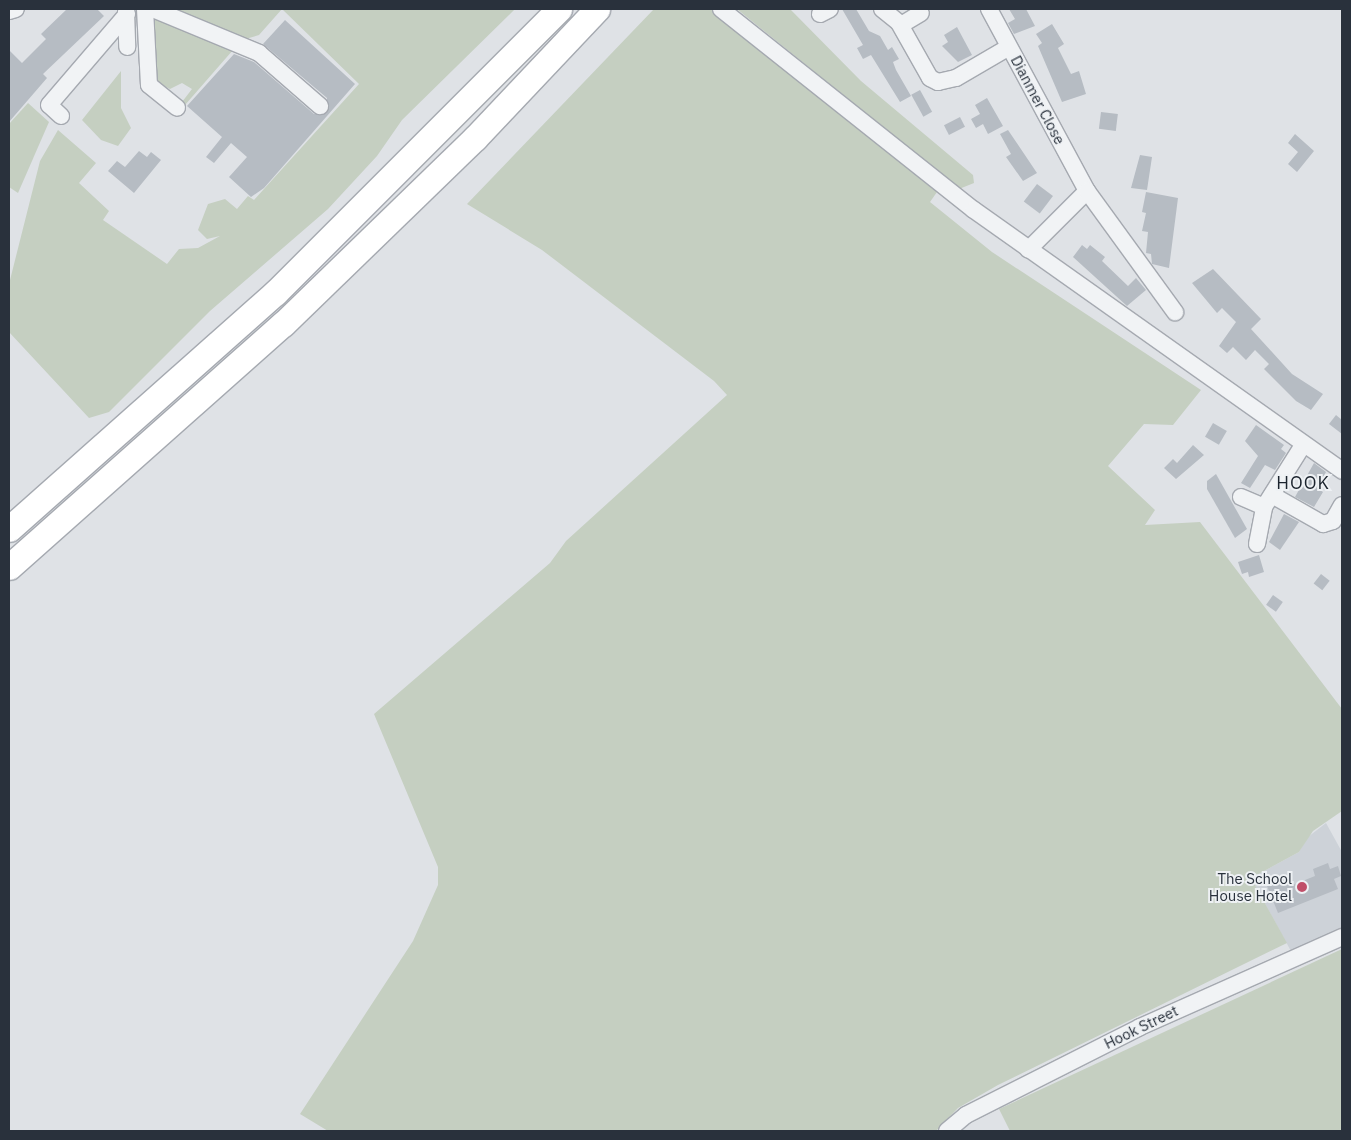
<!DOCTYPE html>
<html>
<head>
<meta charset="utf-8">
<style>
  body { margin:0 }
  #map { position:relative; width:1351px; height:1140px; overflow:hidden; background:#dfe2e6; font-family:"IBM Plex Sans",sans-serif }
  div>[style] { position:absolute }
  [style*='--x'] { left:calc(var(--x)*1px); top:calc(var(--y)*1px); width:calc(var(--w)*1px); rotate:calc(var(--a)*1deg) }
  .built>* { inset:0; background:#cdd2d8 }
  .green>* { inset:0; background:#c5cfc1 }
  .building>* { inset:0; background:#b6bcc3; transform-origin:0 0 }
  .roads { filter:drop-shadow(1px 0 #a5a9b0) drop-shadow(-1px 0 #a5a9b0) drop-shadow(0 1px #a5a9b0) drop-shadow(0 -1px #a5a9b0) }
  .minor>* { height:16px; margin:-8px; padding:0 8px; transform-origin:8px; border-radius:8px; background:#f1f3f5 }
  .highway>* { height:25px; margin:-12.5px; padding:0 12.5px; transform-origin:12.5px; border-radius:12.5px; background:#fff }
  .dots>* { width:14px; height:14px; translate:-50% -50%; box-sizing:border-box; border:2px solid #eef1f4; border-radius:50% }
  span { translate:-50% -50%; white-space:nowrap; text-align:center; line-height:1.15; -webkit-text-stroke:4px #eef1f4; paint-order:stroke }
  .street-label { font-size:15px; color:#29313c }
  .poi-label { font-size:15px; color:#29313c }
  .right { translate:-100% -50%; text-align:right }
  .quarter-label { font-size:18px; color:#1b232d; letter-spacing:1px }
  .frame { position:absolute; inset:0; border:10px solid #29313c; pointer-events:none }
</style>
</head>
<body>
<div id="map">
  <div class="built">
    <i style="clip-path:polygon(1326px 823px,1342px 852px,1342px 930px,1292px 953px,1251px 878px,1299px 852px,1308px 837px)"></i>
  </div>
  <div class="green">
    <i style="clip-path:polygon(161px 9px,515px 9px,402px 120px,377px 156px,328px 209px,210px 311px,109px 412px,89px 418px,9px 332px,9px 284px,40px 161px,58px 130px,96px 163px,79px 183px,109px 211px,103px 220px,167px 264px,179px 249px,198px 248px,220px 236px,207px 239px,198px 230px,208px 204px,225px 199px,237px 209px,248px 196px,254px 200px,359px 84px,282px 9px,259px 35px,242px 40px)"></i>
    <i style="clip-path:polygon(654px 9px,711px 9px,929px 184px,937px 192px,930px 202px,992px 252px,1201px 390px,1173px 425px,1144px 424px,1108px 466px,1155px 510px,1145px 525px,1200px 522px,1342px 709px,1342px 811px,1313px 831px,1299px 852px,1251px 878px,1287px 943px,998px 1085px,958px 1108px,936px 1131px,328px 1131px,300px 1114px,413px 941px,438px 885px,438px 867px,374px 714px,550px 563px,566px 541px,727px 395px,714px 381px,542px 250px,467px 204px)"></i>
    <i style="clip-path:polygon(737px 9px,790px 9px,861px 81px,973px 175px,974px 183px,959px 189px)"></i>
    <i style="clip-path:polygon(150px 13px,233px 50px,185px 105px,182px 102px,192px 89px,182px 83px,170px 89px,155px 81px)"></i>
    <i style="clip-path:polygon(121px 71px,121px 108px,131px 128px,118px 146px,101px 140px,82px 120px)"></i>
    <i style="clip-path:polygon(28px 103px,49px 122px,18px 193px,9px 187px,9px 124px)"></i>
    <i style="clip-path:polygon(1342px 949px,1342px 1131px,1010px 1131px,999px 1109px)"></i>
  </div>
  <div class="building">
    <i style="clip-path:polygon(67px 9px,97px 9px,104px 16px,43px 74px,47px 78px,9px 122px,9px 50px,22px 63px,46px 39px,41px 34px)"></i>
    <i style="clip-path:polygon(842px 9px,856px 9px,869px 31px,880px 36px,888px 50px,892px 47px,899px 59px,893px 62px,896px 70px,911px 96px,900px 102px,871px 55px,863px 59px,857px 48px,863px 45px)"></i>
    <i style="clip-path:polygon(1009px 9px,1026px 9px,1035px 26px,1014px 34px,1008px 23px,1015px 19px)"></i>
    <i style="clip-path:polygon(285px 20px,355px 84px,264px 188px,251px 197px,229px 177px,247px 157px,231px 143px,214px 163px,206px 157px,222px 137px,187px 106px,234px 54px,254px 62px,314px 114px,327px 113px,327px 98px,263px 44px)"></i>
    <i style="clip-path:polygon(1052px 24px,1064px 44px,1058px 48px,1071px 74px,1079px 71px,1086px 94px,1062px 102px,1038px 46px,1042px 43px,1036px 34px)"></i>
    <i style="clip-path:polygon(957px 27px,972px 55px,958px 62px,942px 46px,948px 42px,944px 35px)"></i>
    <i style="left:920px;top:90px;width:25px;height:10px;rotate:61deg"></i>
    <i style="clip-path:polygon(987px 98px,1003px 126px,988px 134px,983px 124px,976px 128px,971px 119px,980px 114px,975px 105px)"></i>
    <i style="left:1101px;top:112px;width:17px;height:17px;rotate:7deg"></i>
    <i style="left:960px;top:117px;width:11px;height:18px;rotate:63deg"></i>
    <i style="clip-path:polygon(1008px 130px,1037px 173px,1023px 181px,1006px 157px,1011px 154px,1000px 134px)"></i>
    <i style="clip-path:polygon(1295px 134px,1314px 151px,1297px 172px,1288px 164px,1298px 152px,1288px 143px)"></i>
    <i style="clip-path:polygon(139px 151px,147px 157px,151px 152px,161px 160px,134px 193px,108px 171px,117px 161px,125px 167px)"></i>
    <i style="clip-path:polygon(1140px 155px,1152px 157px,1147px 190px,1131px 188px)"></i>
    <i style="left:1037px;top:184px;width:20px;height:22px;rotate:37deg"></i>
    <i style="clip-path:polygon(1146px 192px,1178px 198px,1169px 268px,1152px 264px,1151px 254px,1146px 253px,1148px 232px,1142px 231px,1146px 213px,1142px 212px)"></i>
    <i style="clip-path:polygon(1082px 245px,1087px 249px,1090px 245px,1105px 257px,1102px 261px,1128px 286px,1136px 278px,1146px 290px,1127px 306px,1073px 257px)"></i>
    <i style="clip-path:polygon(1213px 269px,1261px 319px,1251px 329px,1292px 374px,1323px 394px,1311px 410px,1296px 401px,1264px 369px,1269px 364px,1255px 350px,1246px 360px,1233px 347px,1227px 353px,1219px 346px,1236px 322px,1222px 308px,1217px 313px,1192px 283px)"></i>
    <i style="clip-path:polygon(1336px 415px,1342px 420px,1342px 434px,1329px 424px)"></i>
    <i style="left:1213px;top:423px;width:16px;height:16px;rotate:30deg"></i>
    <i style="clip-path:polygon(1256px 425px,1284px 445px,1281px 449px,1286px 453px,1275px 470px,1265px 465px,1250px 488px,1241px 483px,1258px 456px,1245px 441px)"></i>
    <i style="clip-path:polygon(1193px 445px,1204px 455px,1176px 479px,1164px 468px,1173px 459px,1177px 463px)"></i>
    <i style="clip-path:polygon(1314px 463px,1326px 472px,1317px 488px,1323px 492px,1314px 507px,1295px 497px)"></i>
    <i style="clip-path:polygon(1216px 474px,1247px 529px,1235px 538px,1207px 489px,1207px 481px)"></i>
    <i style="clip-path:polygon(1284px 514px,1299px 522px,1280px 550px,1269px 542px)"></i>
    <i style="clip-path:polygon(1259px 555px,1264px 572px,1249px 577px,1248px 572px,1242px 574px,1238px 562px)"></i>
    <i style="left:1321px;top:574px;width:11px;height:12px;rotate:38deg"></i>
    <i style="left:1273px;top:595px;width:12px;height:12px;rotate:35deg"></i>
    <i style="clip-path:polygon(1328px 863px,1330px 869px,1338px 866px,1341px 876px,1334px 879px,1338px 889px,1278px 913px,1267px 886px,1287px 878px,1290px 886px,1315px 876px,1313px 869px)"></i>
  </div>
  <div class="roads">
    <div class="minor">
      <i style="--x:145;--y:9;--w:76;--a:87"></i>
      <i style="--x:149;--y:85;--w:36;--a:39"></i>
      <i style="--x:153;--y:9;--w:115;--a:22.5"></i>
      <i style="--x:259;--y:53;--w:81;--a:41"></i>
      <i style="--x:721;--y:9;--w:323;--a:38.5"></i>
      <i style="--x:974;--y:210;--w:451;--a:35.3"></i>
      <i style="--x:882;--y:9;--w:22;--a:39"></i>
      <i style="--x:899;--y:23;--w:63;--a:60.6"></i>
      <i style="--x:930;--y:78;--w:9;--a:27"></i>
      <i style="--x:938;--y:82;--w:18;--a:-13"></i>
      <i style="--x:956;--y:78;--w:61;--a:-30.3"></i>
      <i style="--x:989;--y:9;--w:207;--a:61.7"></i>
      <i style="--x:1087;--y:191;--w:83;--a:135"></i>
      <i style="--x:9;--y:11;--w:7;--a:-16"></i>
      <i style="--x:126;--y:11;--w:36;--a:88"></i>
      <i style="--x:820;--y:14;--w:11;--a:-27"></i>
      <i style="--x:901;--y:25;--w:23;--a:-31"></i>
      <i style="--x:61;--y:116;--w:16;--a:-137"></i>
      <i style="--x:49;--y:105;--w:120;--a:-49.4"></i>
      <i style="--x:1087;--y:191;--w:150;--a:54"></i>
      <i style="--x:1272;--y:495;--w:59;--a:29.6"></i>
      <i style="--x:1323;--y:524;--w:10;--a:-17"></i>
      <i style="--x:1333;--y:521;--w:18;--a:-61"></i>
      <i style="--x:1241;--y:497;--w:25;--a:23"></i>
      <i style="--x:1257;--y:544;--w:38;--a:-79"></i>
      <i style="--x:1264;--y:507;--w:73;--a:-57.8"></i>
      <i style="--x:947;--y:1131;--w:25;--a:-40"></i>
      <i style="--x:966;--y:1115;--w:195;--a:-26.8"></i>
      <i style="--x:1140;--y:1027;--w:221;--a:-24"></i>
    </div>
    <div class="highway">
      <i style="--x:9;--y:529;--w:356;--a:-41.6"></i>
      <i style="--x:275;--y:293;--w:402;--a:-45"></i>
      <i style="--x:9;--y:567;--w:366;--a:-41.6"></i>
      <i style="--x:283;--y:324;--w:267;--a:-44.1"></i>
      <i style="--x:475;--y:138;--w:178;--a:-46.6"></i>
    </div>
  </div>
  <div class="dots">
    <i style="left:1302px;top:887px;background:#c04f69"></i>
  </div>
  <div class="street-label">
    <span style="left:1038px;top:100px;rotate:62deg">Dianmer Close</span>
    <span style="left:1141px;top:1027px;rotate:-26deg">Hook Street</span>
  </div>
  <div class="poi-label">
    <span class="right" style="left:1292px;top:887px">The School<br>House Hotel</span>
  </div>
  <div class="quarter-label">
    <span style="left:1303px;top:483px">HOOK</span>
  </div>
  <div class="frame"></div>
</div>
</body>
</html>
